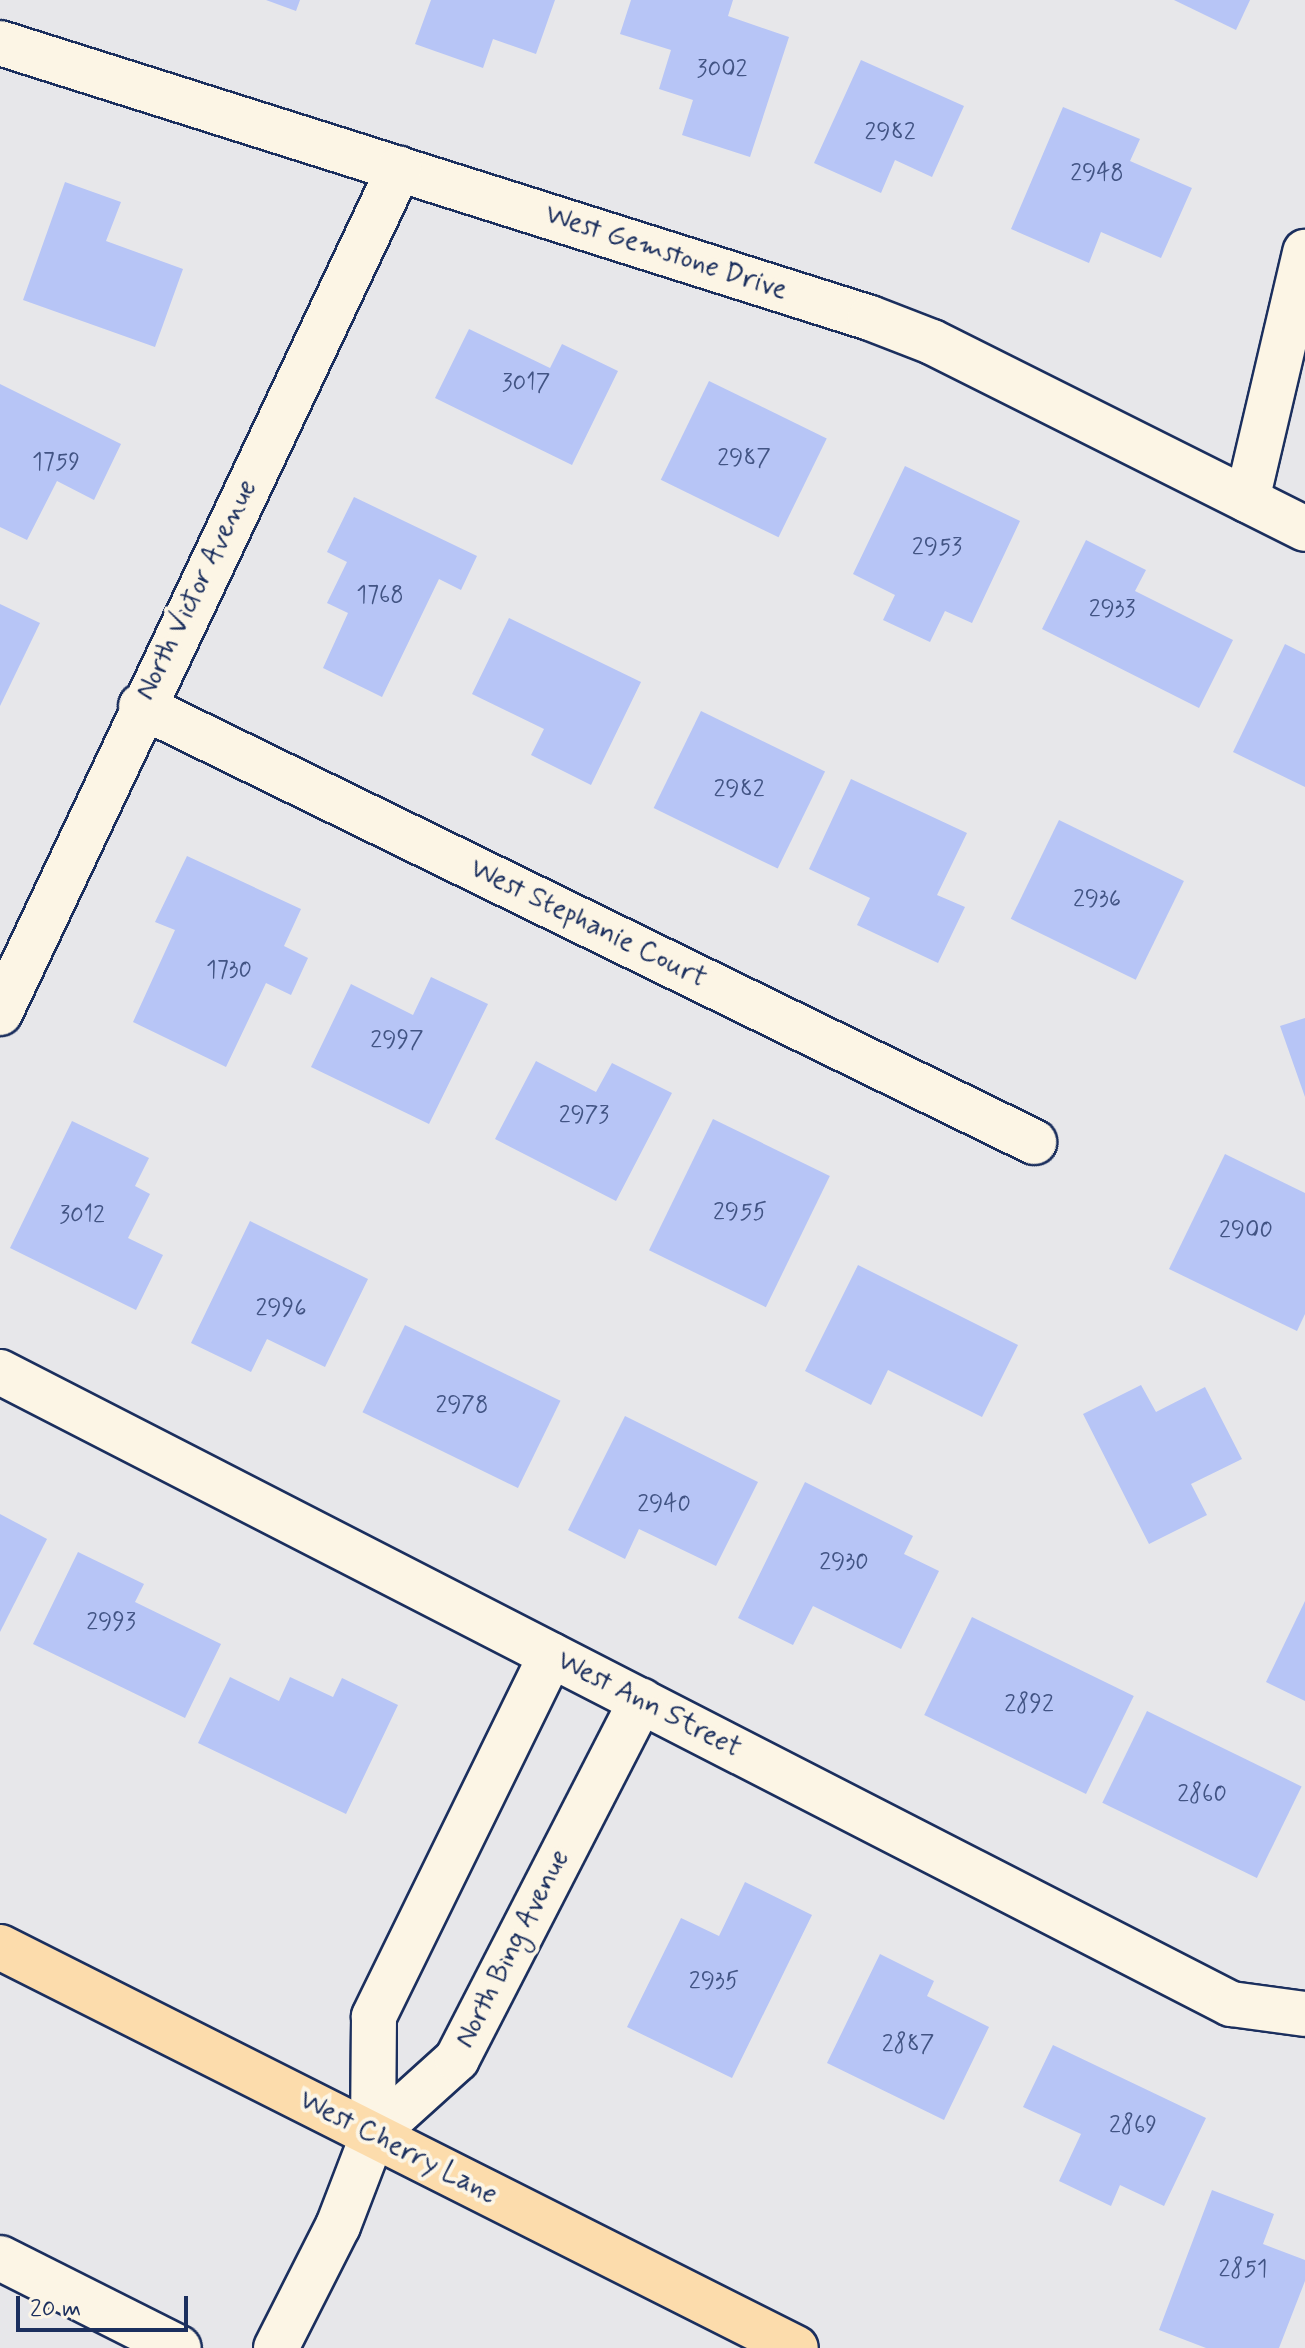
<!DOCTYPE html>
<html>
<head>
<meta charset="utf-8">
<style>
  body { margin:0 }
  #map { position:relative; width:1305px; height:2348px; overflow:hidden; background:#e7e7ea; font-family:Mynerve,sans-serif }
  div>[style] { position:absolute }
  [style*='--x'] { left:calc(var(--x)*1px); top:calc(var(--y)*1px); width:calc(var(--w)*1px); rotate:calc(var(--a)*1deg) }
  .building>* { inset:0; background:#b7c5f6; transform-origin:0 0 }
  .roads { filter:drop-shadow(2px 0 #1b2f5e) drop-shadow(-2px 0 #1b2f5e) drop-shadow(0 2px #1b2f5e) drop-shadow(0 -2px #1b2f5e) }
  .minor>* { height:44px; margin:-22px; padding:0 22px; transform-origin:22px; border-radius:22px; background:#fcf5e5 }
  .major>* { height:44px; margin:-22px; padding:0 22px; transform-origin:22px; border-radius:22px; background:#fcdcac }
  span { translate:-50% -50%; white-space:nowrap; text-align:center; line-height:1.15; -webkit-text-stroke:8px #fcf5e5; paint-order:stroke }
  .number-label { font-size:24px; color:#425484 }
  .number-label span { -webkit-text-stroke-width:0 }
  .street-label { font-size:28px; color:#1b2f5e }
  .scale { position:absolute; left:16px; top:2296px; width:172px; height:36px; box-sizing:border-box; border:4px solid #1b2f5e; border-top:0; padding-left:10px; font-size:24px; line-height:28px; white-space:nowrap; color:#1b2f5e; -webkit-text-stroke:6px #fcf5e5; paint-order:stroke }
</style>
</head>
<body>
<div id="map">
  <div class="building">
    <i style="clip-path:polygon(266px 0,300px 0,296px 11px)"></i>
    <i style="clip-path:polygon(431px 0,555px 0,536px 54px,493px 39px,483px 68px,415px 44px)"></i>
    <i style="clip-path:polygon(631px 0,733px 0,728px 16px,789px 37px,750px 157px,682px 135px,693px 100px,659px 89px,671px 50px,620px 34px)"></i>
    <i style="clip-path:polygon(1174px 0,1250px 0,1236px 30px)"></i>
    <i style="clip-path:polygon(861px 60px,964px 106px,932px 177px,895px 160px,881px 193px,814px 163px)"></i>
    <i style="clip-path:polygon(1063px 107px,1140px 139px,1130px 161px,1192px 188px,1161px 258px,1101px 232px,1089px 263px,1011px 229px)"></i>
    <i style="clip-path:polygon(65px 182px,121px 202px,106px 241px,183px 269px,155px 347px,23px 300px)"></i>
    <i style="clip-path:polygon(469px 329px,550px 368px,562px 344px,618px 371px,572px 465px,435px 398px)"></i>
    <i style="left:709px;top:381px;width:131px;height:110px;rotate:26deg"></i>
    <i style="clip-path:polygon(0 384px,121px 444px,94px 500px,57px 481px,27px 540px,0 527px)"></i>
    <i style="clip-path:polygon(905px 466px,1020px 521px,972px 623px,945px 611px,930px 642px,883px 620px,895px 595px,853px 574px)"></i>
    <i style="clip-path:polygon(354px 497px,477px 556px,461px 590px,439px 579px,382px 697px,323px 668px,348px 613px,327px 603px,347px 562px,327px 552px)"></i>
    <i style="clip-path:polygon(1086px 540px,1146px 570px,1135px 591px,1233px 640px,1199px 708px,1042px 629px)"></i>
    <i style="clip-path:polygon(0 604px,40px 623px,0 706px)"></i>
    <i style="clip-path:polygon(509px 618px,641px 682px,591px 785px,531px 755px,544px 729px,472px 694px)"></i>
    <i style="clip-path:polygon(1285px 644px,1305px 654px,1305px 787px,1233px 752px)"></i>
    <i style="left:701px;top:711px;width:138px;height:108px;rotate:26deg"></i>
    <i style="clip-path:polygon(851px 779px,967px 833px,937px 895px,965px 907px,938px 963px,857px 925px,870px 898px,809px 869px)"></i>
    <i style="left:1059px;top:820px;width:139px;height:110px;rotate:26deg"></i>
    <i style="clip-path:polygon(187px 856px,301px 909px,284px 946px,308px 958px,291px 995px,266px 983px,226px 1067px,133px 1022px,175px 930px,155px 922px)"></i>
    <i style="clip-path:polygon(431px 977px,488px 1004px,429px 1124px,311px 1067px,351px 984px,413px 1015px)"></i>
    <i style="clip-path:polygon(1305px 1018px,1305px 1097px,1280px 1026px)"></i>
    <i style="clip-path:polygon(536px 1061px,596px 1092px,612px 1063px,672px 1093px,616px 1201px,495px 1139px)"></i>
    <i style="left:713px;top:1119px;width:130px;height:146px;rotate:26deg"></i>
    <i style="clip-path:polygon(72px 1121px,149px 1158px,135px 1186px,150px 1194px,128px 1238px,163px 1255px,136px 1310px,10px 1248px)"></i>
    <i style="clip-path:polygon(1225px 1154px,1305px 1193px,1305px 1314px,1297px 1331px,1169px 1269px)"></i>
    <i style="clip-path:polygon(250px 1221px,368px 1279px,325px 1367px,267px 1339px,251px 1372px,191px 1343px)"></i>
    <i style="clip-path:polygon(858px 1265px,1018px 1345px,982px 1417px,888px 1370px,871px 1405px,805px 1371px)"></i>
    <i style="left:405px;top:1325px;width:173px;height:97px;rotate:26deg"></i>
    <i style="clip-path:polygon(1141px 1385px,1156px 1412px,1205px 1387px,1242px 1459px,1191px 1484px,1207px 1515px,1149px 1544px,1083px 1414px)"></i>
    <i style="clip-path:polygon(625px 1416px,758px 1482px,716px 1566px,639px 1529px,625px 1559px,568px 1530px)"></i>
    <i style="clip-path:polygon(805px 1482px,913px 1536px,904px 1554px,939px 1571px,901px 1649px,813px 1606px,793px 1645px,738px 1618px)"></i>
    <i style="clip-path:polygon(0 1514px,47px 1539px,0 1632px)"></i>
    <i style="clip-path:polygon(78px 1552px,144px 1584px,135px 1602px,221px 1644px,185px 1718px,33px 1644px)"></i>
    <i style="clip-path:polygon(1305px 1601px,1305px 1701px,1266px 1682px)"></i>
    <i style="left:972px;top:1617px;width:180px;height:109px;rotate:26deg"></i>
    <i style="clip-path:polygon(230px 1677px,279px 1701px,290px 1677px,333px 1697px,342px 1678px,398px 1705px,346px 1814px,198px 1743px)"></i>
    <i style="left:1147px;top:1711px;width:172px;height:102px;rotate:26deg"></i>
    <i style="clip-path:polygon(745px 1882px,812px 1915px,732px 2078px,627px 2027px,681px 1918px,719px 1936px)"></i>
    <i style="clip-path:polygon(880px 1954px,934px 1981px,927px 1996px,989px 2027px,944px 2120px,827px 2063px)"></i>
    <i style="clip-path:polygon(1053px 2045px,1206px 2118px,1164px 2206px,1120px 2185px,1111px 2206px,1059px 2181px,1081px 2134px,1023px 2107px)"></i>
    <i style="clip-path:polygon(1212px 2190px,1274px 2214px,1263px 2244px,1305px 2260px,1305px 2281px,1279px 2348px,1206px 2348px,1159px 2330px)"></i>
  </div>
  <div class="roads">
    <div class="minor">
      <i style="--x:0;--y:43;--w:912;--a:17.54"></i>
      <i style="--x:870;--y:318;--w:66;--a:21.2"></i>
      <i style="--x:932;--y:342;--w:417;--a:26.6"></i>
      <i style="--x:1247;--y:500;--w:255;--a:-76.8"></i>
      <i style="--x:141;--y:706;--w:994;--a:26.02"></i>
      <i style="--x:0;--y:1013;--w:934;--a:-64.7"></i>
      <i style="--x:0;--y:1372;--w:1384;--a:27.18"></i>
      <i style="--x:1231;--y:2004;--w:75;--a:7.7"></i>
      <i style="--x:551;--y:1655;--w:403;--a:116.1"></i>
      <i style="--x:374;--y:2017;--w:118;--a:90.5"></i>
      <i style="--x:373;--y:2135;--w:113;--a:-42.1"></i>
      <i style="--x:457;--y:2059;--w:403;--a:-62.8"></i>
      <i style="--x:0;--y:2258;--w:200;--a:26.7"></i>
      <i style="--x:276;--y:2348;--w:137;--a:-63.1"></i>
      <i style="--x:338;--y:2226;--w:97;--a:-69"></i>
    </div>
    <div class="major">
      <i style="--x:0;--y:1947;--w:891;--a:26.74"></i>
    </div>
  </div>
  <div class="number-label">
    <span style="left:722px;top:70px">3002</span>
    <span style="left:890px;top:133px">2982</span>
    <span style="left:1097px;top:174px">2948</span>
    <span style="left:526px;top:384px">3017</span>
    <span style="left:744px;top:459px">2987</span>
    <span style="left:56px;top:463px">1759</span>
    <span style="left:937px;top:548px">2953</span>
    <span style="left:380px;top:596px">1768</span>
    <span style="left:1112px;top:610px">2933</span>
    <span style="left:739px;top:790px">2982</span>
    <span style="left:1097px;top:900px">2936</span>
    <span style="left:229px;top:971px">1730</span>
    <span style="left:397px;top:1041px">2997</span>
    <span style="left:584px;top:1116px">2973</span>
    <span style="left:740px;top:1213px">2955</span>
    <span style="left:82px;top:1216px">3012</span>
    <span style="left:1246px;top:1231px">2900</span>
    <span style="left:281px;top:1309px">2996</span>
    <span style="left:462px;top:1406px">2978</span>
    <span style="left:664px;top:1505px">2940</span>
    <span style="left:844px;top:1563px">2930</span>
    <span style="left:111px;top:1623px">2993</span>
    <span style="left:1029px;top:1705px">2892</span>
    <span style="left:1202px;top:1795px">2860</span>
    <span style="left:714px;top:1982px">2935</span>
    <span style="left:908px;top:2045px">2887</span>
    <span style="left:1133px;top:2126px">2869</span>
    <span style="left:1243px;top:2270px">2851</span>
  </div>
  <div class="street-label">
    <span style="left:666px;top:253px;rotate:18deg">West Gemstone Drive</span>
    <span style="left:197px;top:590px;rotate:-64deg">North Victor Avenue</span>
    <span style="left:588px;top:924px;rotate:26deg">West Stephanie Court</span>
    <span style="left:649px;top:1705px;rotate:27deg">West Ann Street</span>
    <span style="left:513px;top:1949px;rotate:-63deg">North Bing Avenue</span>
    <span style="left:398px;top:2148px;rotate:27deg">West Cherry Lane</span>
  </div>
  <div class="scale">20 m</div>
</div>
</body>
</html>
